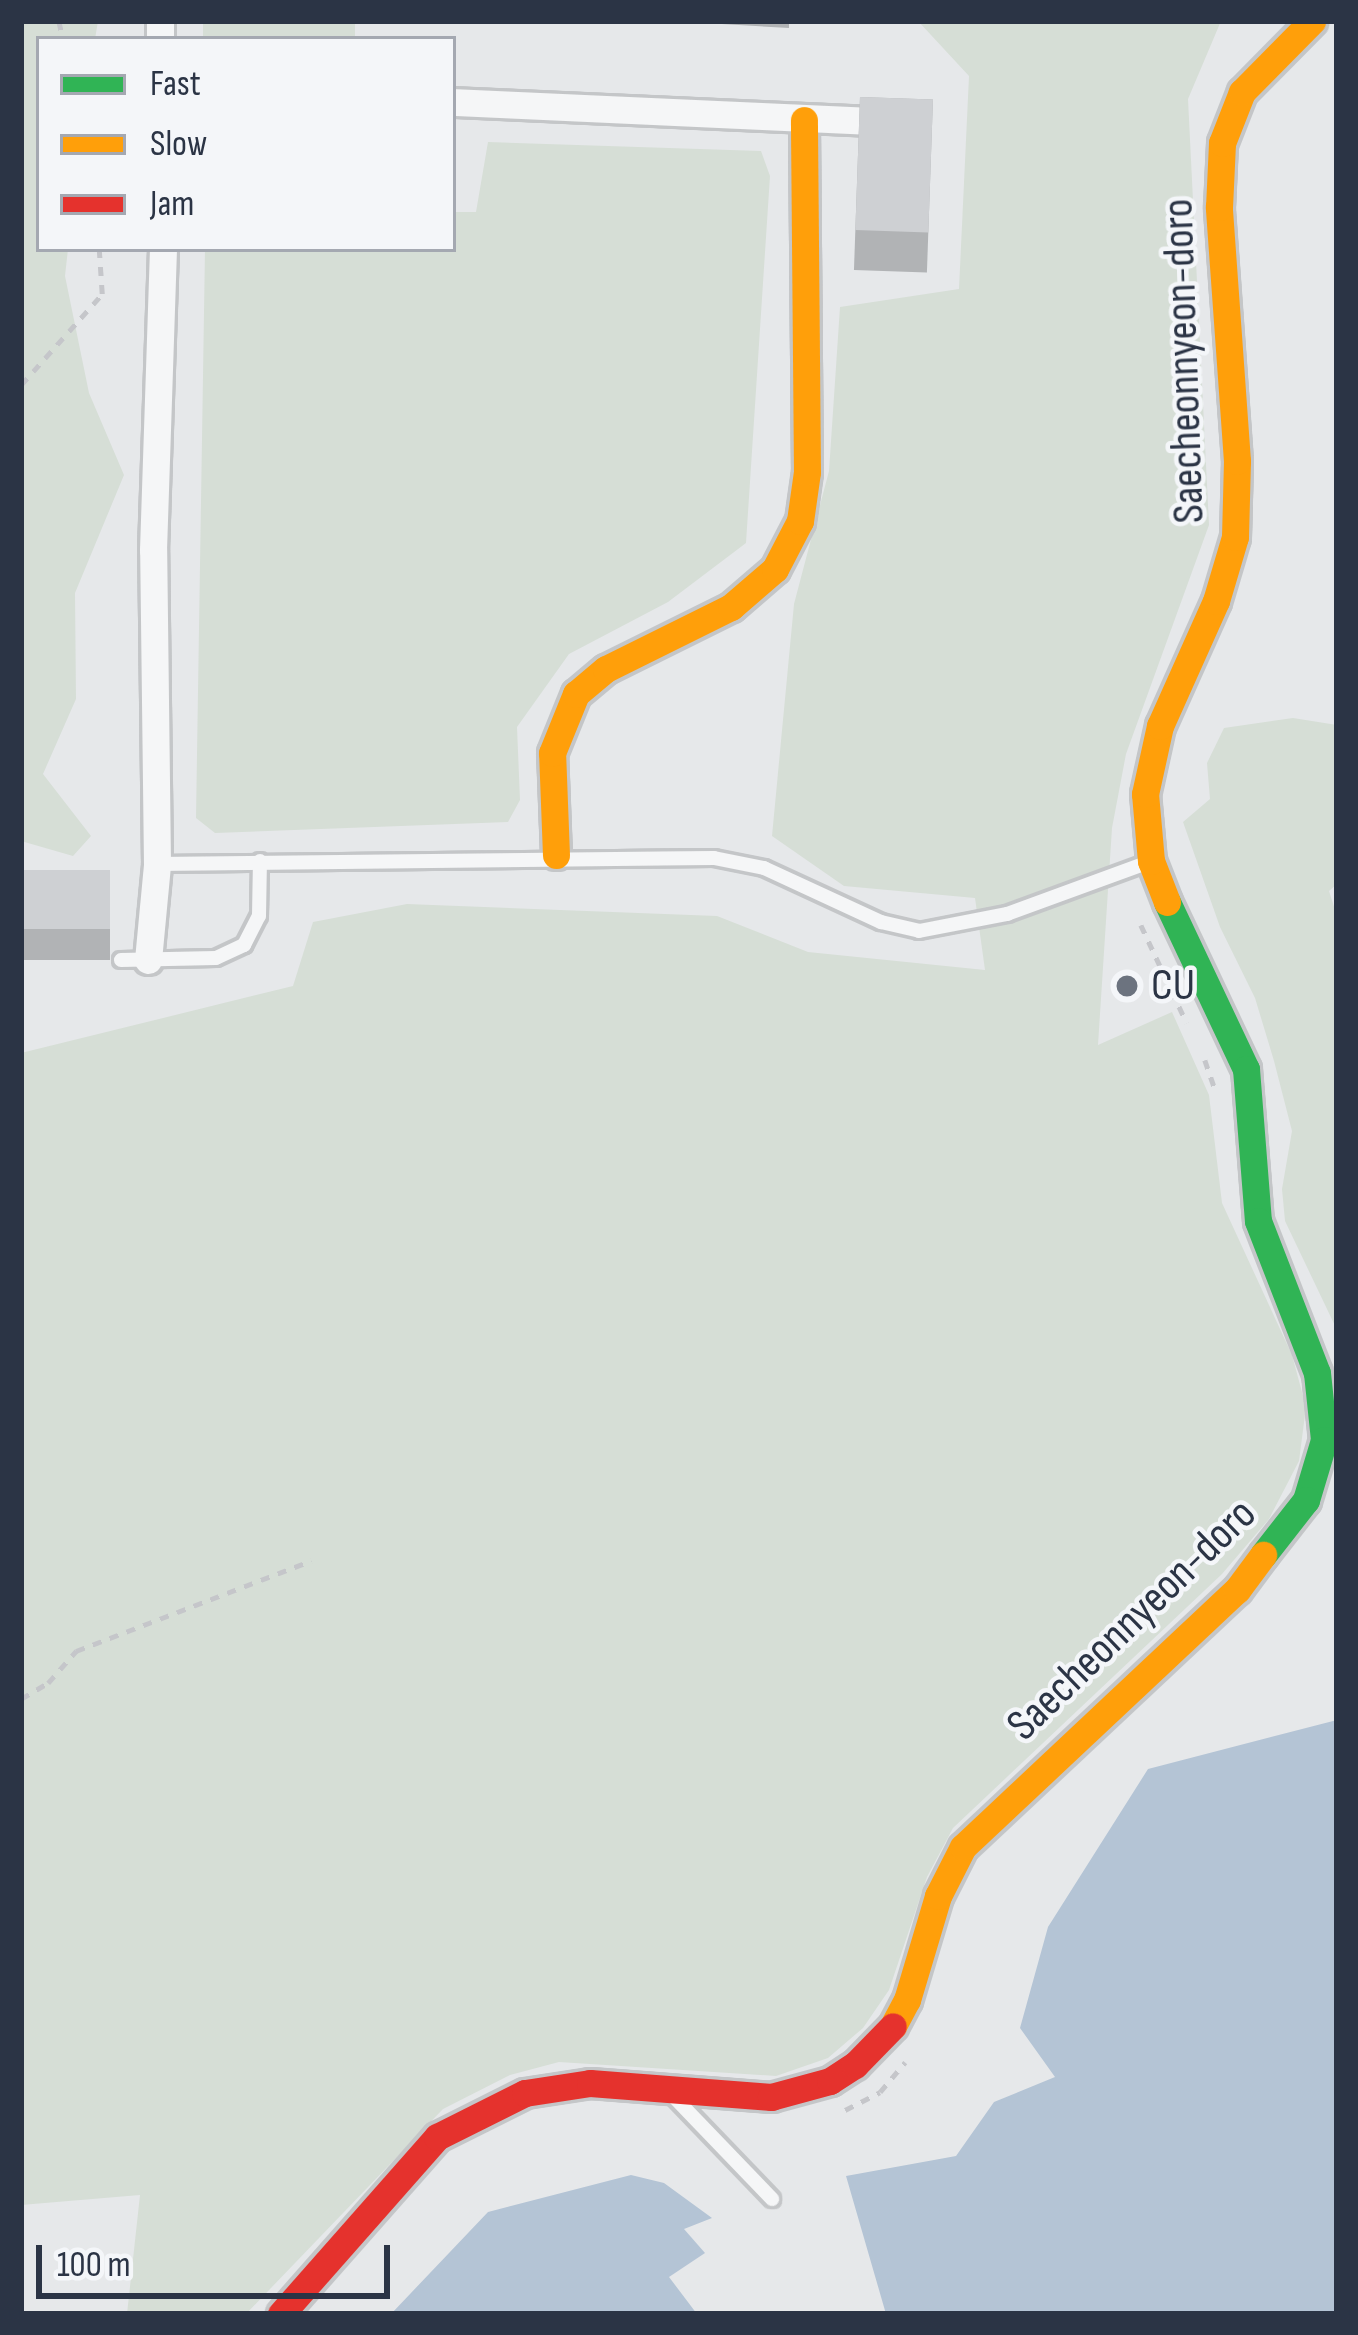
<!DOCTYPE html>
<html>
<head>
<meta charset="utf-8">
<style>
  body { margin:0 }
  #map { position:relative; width:1358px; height:2335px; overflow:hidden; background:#e6e8ea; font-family:"Sofia Sans Condensed",sans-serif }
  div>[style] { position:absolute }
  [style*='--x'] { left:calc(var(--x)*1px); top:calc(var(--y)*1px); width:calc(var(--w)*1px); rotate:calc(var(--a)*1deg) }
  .green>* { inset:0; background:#d6ded6; transform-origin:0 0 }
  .water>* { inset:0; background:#b4c4d5 }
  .path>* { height:4.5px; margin-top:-2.25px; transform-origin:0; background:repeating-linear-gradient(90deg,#c5c6ca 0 9px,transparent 0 18px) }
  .roads { filter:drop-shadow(3px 0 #c4c6c8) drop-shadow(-3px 0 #c4c6c8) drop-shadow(0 3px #c4c6c8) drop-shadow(0 -3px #c4c6c8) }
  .lane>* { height:14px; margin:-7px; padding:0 7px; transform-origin:7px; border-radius:7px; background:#f5f6f7 }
  .street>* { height:27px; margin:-13.5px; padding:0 13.5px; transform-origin:13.5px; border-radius:13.5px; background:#f5f6f7 }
  .fast>* { height:27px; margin:-13.5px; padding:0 13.5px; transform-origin:13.5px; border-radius:13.5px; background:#30b455 }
  .slow>* { height:27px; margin:-13.5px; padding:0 13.5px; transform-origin:13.5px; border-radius:13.5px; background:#ff9f0a }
  .jam>* { height:27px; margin:-13.5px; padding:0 13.5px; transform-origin:13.5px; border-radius:13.5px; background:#e5322d }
  .wall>* { inset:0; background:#b1b3b5; transform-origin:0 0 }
  .building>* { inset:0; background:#ced0d3; transform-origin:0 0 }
  .dots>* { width:33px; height:33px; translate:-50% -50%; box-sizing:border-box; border:6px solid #f4f6f9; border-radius:50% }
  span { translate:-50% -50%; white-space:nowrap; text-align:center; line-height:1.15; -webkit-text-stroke:9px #f4f6f9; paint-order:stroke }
  .street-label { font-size:45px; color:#2b3445 }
  .poi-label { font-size:45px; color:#2b3445 }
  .left { translate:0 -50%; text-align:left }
  .frame { position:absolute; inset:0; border:24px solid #2b3445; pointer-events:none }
  .legend { position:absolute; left:36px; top:36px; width:420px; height:216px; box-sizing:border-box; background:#f4f6f9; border:3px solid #a4a8b1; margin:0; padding:15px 21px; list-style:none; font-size:36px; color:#2b3445 }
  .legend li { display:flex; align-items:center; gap:24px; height:60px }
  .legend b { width:60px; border:3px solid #a4a8b1 }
  .scale { position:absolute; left:36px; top:2245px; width:354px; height:54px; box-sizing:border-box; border:6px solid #2b3445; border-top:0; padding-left:15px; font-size:36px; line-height:42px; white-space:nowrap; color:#2b3445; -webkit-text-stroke:9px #f4f6f9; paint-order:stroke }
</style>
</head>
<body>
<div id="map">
  <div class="green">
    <i style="clip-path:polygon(21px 21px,98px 21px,95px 39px,39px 39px,39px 249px,68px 249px,65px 276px,89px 393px,124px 475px,75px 593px,76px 699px,43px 774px,91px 836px,73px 856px,21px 841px)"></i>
    <i style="left:203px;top:21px;width:152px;height:18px"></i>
    <i style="clip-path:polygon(918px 21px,1221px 21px,1188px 99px,1209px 525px,1126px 754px,1112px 828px,1098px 1045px,1172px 1012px,1209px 1095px,1222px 1203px,1292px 1355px,1306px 1407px,1299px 1461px,1269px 1519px,1222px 1574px,953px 1828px,927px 1877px,889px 1990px,863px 2028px,828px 2058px,776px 2076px,559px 2062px,510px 2075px,443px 2109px,246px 2314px,127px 2314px,140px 2195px,21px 2205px,21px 1053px,293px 986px,313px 922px,407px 904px,717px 916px,808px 952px,985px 970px,975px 898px,844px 886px,772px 836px,794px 604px,829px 471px,840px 307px,959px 289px,969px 76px)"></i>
    <i style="clip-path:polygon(488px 142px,761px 151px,770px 176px,746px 543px,668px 602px,569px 654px,517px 727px,520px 800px,508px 822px,215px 833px,196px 818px,205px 249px,453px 249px,453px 212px,476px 212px)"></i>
    <i style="clip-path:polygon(1293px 718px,1337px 725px,1337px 884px,1329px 891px,1337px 916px,1337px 1330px,1285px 1221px,1282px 1189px,1292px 1131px,1274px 1061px,1255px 998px,1220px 927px,1183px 822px,1210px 799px,1207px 763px,1224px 728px)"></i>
  </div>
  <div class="water">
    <i style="clip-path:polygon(1337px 1720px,1337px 2314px,886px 2314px,846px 2176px,956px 2156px,994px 2102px,1055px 2077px,1020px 2028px,1048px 1927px,1148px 1769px)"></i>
    <i style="clip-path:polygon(631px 2175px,664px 2183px,712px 2218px,684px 2229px,705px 2253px,669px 2277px,697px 2314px,391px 2314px,488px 2212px)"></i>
  </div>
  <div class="path">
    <i style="--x:59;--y:21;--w:18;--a:77"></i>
    <i style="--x:21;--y:385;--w:122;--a:-48.3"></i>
    <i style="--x:102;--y:294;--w:45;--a:-93.8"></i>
    <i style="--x:1141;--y:925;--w:108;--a:64.9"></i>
    <i style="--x:1205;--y:1060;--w:31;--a:71"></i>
    <i style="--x:21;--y:1699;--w:31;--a:-31"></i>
    <i style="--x:48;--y:1683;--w:43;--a:-48.8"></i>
    <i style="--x:76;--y:1651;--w:252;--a:-21"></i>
    <i style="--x:845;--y:2110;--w:39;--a:-27"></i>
    <i style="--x:880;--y:2092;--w:39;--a:-50"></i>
  </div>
  <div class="roads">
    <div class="lane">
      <i style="--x:157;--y:864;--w:557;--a:-0.62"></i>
      <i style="--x:714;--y:858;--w:51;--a:11.3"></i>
      <i style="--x:764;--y:868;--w:129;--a:24.8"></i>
      <i style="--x:881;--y:922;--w:39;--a:13"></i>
      <i style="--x:919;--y:931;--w:90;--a:-10.9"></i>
      <i style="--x:1007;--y:914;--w:148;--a:-20.1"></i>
      <i style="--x:121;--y:960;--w:95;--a:-1.2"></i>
      <i style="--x:216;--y:958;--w:31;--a:-25"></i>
      <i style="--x:244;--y:945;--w:33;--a:-63"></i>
      <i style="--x:259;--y:916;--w:55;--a:-89"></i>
      <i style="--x:673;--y:2096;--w:143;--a:46.1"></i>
    </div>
    <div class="street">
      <i style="--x:160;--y:39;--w:18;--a:-90"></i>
      <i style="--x:453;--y:102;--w:439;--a:2.6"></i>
      <i style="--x:148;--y:960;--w:96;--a:-84.6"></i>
      <i style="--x:157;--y:864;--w:314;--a:-90.7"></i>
      <i style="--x:153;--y:550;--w:301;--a:-88.1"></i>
    </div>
    <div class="fast">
      <i style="--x:1167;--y:902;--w:185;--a:64.7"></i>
      <i style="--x:1246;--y:1069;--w:152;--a:85.5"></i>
      <i style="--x:1258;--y:1221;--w:163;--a:68.8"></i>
      <i style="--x:1317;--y:1373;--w:67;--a:84"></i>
      <i style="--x:1324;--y:1440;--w:63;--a:106.7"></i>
      <i style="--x:1306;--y:1500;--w:70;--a:128"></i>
    </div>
    <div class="slow">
      <i style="--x:556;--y:855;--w:102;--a:-92.2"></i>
      <i style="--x:552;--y:753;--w:64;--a:-67.9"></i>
      <i style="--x:576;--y:694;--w:39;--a:-40"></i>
      <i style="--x:606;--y:669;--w:140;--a:-26.4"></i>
      <i style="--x:731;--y:607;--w:58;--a:-40.8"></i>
      <i style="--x:775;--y:569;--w:54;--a:-62.5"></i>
      <i style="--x:800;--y:521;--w:49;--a:-81.9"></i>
      <i style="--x:807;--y:472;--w:352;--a:-90.5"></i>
      <i style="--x:1167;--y:902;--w:44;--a:-111.3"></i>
      <i style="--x:1151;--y:861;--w:67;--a:-95.1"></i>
      <i style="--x:1145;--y:794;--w:70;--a:-77.6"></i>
      <i style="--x:1160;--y:726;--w:137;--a:-65.9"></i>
      <i style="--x:1216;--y:601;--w:67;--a:-73.5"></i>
      <i style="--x:1235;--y:537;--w:76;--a:-88.5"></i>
      <i style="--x:1237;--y:461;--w:255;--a:-94.1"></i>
      <i style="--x:1219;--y:207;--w:64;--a:-87.3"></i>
      <i style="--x:1222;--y:143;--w:55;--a:-68.6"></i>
      <i style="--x:1242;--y:92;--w:100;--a:-45.4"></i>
      <i style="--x:893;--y:2026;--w:30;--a:-62"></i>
      <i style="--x:907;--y:2000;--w:109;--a:-73.4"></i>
      <i style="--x:938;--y:1896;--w:55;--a:-63"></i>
      <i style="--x:963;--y:1847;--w:376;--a:-43.2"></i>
      <i style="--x:1237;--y:1590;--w:44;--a:-53.4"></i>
    </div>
    <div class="jam">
      <i style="--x:281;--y:2314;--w:236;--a:-48.6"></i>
      <i style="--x:437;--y:2137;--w:98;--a:-26.6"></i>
      <i style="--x:525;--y:2093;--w:66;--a:-8.7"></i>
      <i style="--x:590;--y:2083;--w:182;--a:4.4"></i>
      <i style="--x:771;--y:2097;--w:61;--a:-15.2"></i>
      <i style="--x:830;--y:2081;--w:30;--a:-33"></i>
      <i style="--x:855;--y:2065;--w:54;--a:-45.7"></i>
    </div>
  </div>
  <div class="wall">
    <i style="clip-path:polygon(671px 21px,789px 21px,789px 28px)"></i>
    <i style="left:860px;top:97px;width:73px;height:173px;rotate:2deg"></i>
    <i style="left:21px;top:870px;width:89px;height:90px"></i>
  </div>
  <div class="building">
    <i style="left:860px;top:97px;width:73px;height:133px;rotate:2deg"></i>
    <i style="left:21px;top:870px;width:89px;height:59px"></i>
  </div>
  <div class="dots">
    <i style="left:1127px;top:986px;background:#6c737f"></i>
  </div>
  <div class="street-label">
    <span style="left:1184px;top:361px;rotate:-92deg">Saecheonnyeon-doro</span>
    <span style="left:1132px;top:1620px;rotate:-44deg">Saecheonnyeon-doro</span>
  </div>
  <div class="poi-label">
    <span class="left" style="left:1151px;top:986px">CU</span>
  </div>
  <div class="frame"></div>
  <ul class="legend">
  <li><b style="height:15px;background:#30b455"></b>Fast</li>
  <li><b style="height:15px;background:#ff9f0a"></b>Slow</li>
  <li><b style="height:15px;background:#e5322d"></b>Jam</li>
  </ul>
  <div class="scale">100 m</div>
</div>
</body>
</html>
